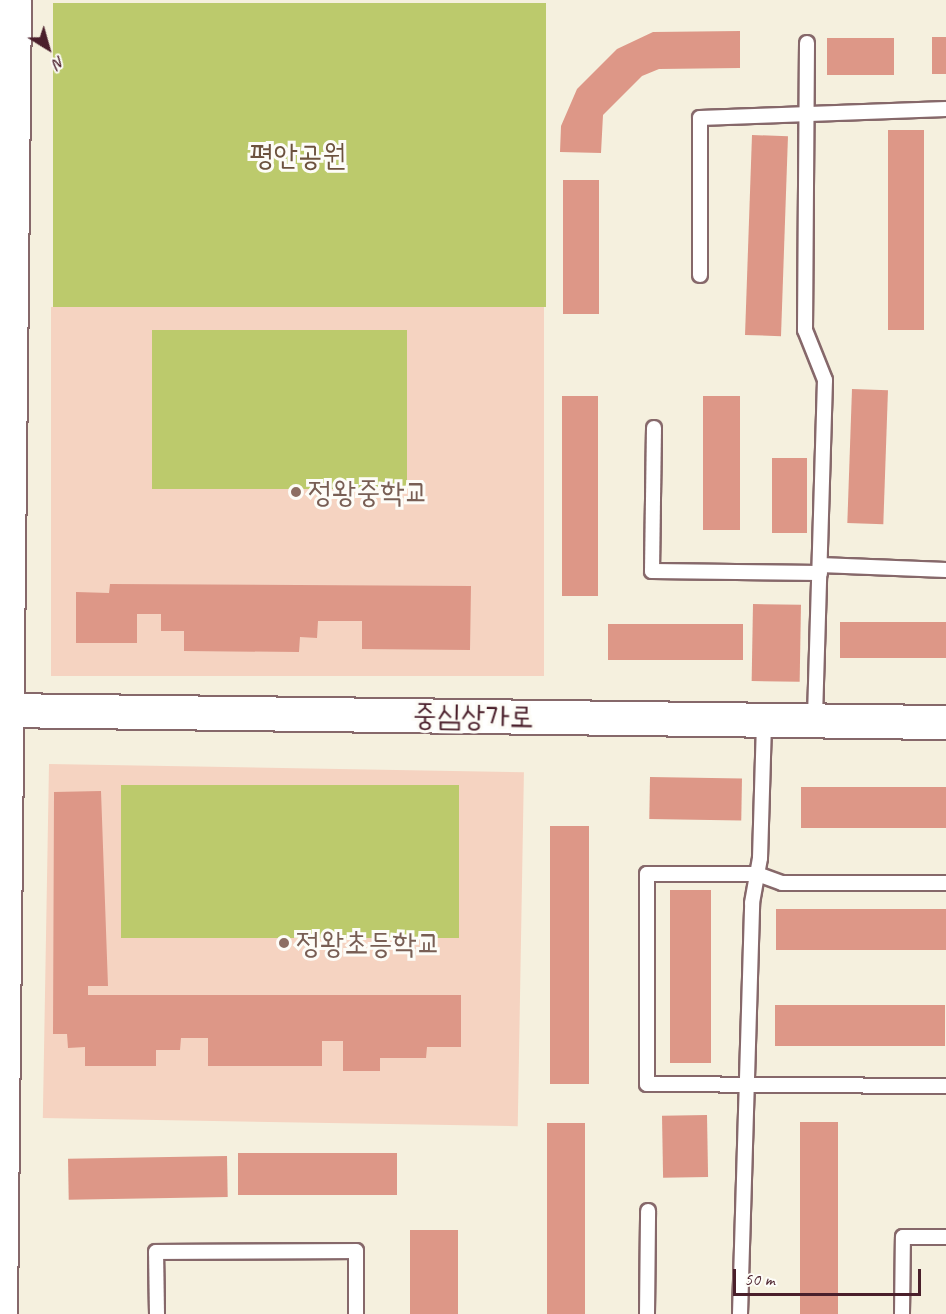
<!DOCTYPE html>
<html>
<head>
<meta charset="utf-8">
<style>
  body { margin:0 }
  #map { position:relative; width:946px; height:1314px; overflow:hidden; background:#f5f0de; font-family:Caveat,"Poor Story",sans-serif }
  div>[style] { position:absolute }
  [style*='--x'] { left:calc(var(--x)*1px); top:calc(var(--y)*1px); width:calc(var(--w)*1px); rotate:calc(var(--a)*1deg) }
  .built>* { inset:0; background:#f5d3c1; transform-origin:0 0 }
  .green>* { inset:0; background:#bcca6c; transform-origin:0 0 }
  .building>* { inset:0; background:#dd9787; transform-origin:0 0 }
  .roads { filter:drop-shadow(2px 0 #86686a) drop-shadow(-2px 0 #86686a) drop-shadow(0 2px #86686a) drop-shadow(0 -2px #86686a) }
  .lane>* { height:14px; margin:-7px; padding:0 7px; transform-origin:7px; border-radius:7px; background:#fff }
  .secondary>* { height:33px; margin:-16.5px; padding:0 16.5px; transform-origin:16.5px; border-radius:16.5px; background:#fff }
  .dots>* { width:16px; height:16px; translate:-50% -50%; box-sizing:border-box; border:3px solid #fdfcf7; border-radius:50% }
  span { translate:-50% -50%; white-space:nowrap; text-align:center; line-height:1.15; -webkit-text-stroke:6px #fdfcf7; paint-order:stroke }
  .park-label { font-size:30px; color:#6c523e }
  .education-label { font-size:30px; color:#785e54 }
  .left { translate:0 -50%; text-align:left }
  .street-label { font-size:30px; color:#4a1f2b }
  .north { position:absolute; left:18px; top:18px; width:60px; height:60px; -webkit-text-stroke:4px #fdfcf7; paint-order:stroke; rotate:143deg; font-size:16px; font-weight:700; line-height:24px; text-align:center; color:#4a1f2b }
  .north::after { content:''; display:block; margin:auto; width:21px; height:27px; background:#4a1f2b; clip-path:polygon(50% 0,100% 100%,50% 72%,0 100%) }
  .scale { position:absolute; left:733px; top:1269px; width:188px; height:27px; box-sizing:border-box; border:3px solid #4a1f2b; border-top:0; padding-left:8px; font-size:18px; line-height:21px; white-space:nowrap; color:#4a1f2b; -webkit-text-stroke:4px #fdfcf7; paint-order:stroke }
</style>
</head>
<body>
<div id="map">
  <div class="built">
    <i style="left:51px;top:307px;width:493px;height:369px"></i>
    <i style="left:49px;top:764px;width:475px;height:354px;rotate:1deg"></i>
  </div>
  <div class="green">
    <i style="left:53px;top:3px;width:493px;height:304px"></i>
    <i style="left:152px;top:330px;width:255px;height:159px"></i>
    <i style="left:121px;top:785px;width:338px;height:153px"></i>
  </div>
  <div class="building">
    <i style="clip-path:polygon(740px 31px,740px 68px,659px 69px,642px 76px,603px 115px,601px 153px,560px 152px,561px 126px,577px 89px,617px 49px,653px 32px)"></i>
    <i style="left:946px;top:37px;width:37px;height:14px;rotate:90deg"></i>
    <i style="left:894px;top:38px;width:37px;height:67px;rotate:90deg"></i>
    <i style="left:888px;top:130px;width:36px;height:200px"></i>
    <i style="left:752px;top:135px;width:36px;height:200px;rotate:2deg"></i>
    <i style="left:563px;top:180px;width:36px;height:134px"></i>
    <i style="left:852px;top:389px;width:36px;height:134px;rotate:2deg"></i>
    <i style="left:562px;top:396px;width:36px;height:200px"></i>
    <i style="left:703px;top:396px;width:37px;height:134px"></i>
    <i style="left:772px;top:458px;width:35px;height:75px"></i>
    <i style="clip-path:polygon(110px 584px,471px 586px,470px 650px,362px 649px,362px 621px,318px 621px,317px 638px,300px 637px,299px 652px,184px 651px,184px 631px,161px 631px,161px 614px,137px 614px,137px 643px,76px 643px,76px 592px,109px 593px)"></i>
    <i style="left:753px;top:604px;width:48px;height:77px;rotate:1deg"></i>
    <i style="left:840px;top:622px;width:106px;height:36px"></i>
    <i style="left:608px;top:624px;width:135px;height:36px"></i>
    <i style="left:650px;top:777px;width:92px;height:42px;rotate:1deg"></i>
    <i style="left:801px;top:787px;width:145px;height:41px"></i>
    <i style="clip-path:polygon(101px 791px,108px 986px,88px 986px,88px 995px,461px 995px,461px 1047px,427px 1047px,426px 1058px,380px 1058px,380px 1071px,343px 1071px,343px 1041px,322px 1041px,322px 1066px,208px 1066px,208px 1038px,181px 1038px,180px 1050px,156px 1050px,156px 1066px,85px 1066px,85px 1047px,68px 1048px,67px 1034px,53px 1034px,54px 792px)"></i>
    <i style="left:550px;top:826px;width:39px;height:258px"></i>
    <i style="left:711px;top:890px;width:173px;height:41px;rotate:90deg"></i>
    <i style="left:776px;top:909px;width:170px;height:41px"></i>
    <i style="left:945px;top:1005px;width:41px;height:170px;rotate:90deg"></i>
    <i style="left:707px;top:1115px;width:62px;height:45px;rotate:89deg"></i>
    <i style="left:800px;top:1122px;width:38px;height:192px"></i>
    <i style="left:547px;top:1123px;width:38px;height:191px"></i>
    <i style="left:397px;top:1153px;width:42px;height:159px;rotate:90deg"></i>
    <i style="left:227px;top:1156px;width:41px;height:159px;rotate:89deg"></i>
    <i style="left:410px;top:1230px;width:48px;height:84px"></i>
  </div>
  <div class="roads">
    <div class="lane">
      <i style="--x:807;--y:43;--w:287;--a:90.4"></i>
      <i style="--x:805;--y:330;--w:54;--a:68.2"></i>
      <i style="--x:825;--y:380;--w:341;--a:91.7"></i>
      <i style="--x:700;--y:275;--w:157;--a:-90"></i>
      <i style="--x:700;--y:118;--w:246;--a:-2.1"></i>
      <i style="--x:654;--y:428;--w:143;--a:90.8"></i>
      <i style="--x:652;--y:571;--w:168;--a:0.7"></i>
      <i style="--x:820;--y:565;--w:126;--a:2.3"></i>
      <i style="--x:946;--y:883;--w:164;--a:180"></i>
      <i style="--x:782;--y:883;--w:27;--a:-160"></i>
      <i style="--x:757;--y:874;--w:110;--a:180"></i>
      <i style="--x:647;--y:874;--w:210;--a:90"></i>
      <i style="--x:647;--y:1084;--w:299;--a:0.4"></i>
      <i style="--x:157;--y:1314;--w:62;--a:-90.9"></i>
      <i style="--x:156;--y:1252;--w:200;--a:-0.3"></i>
      <i style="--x:356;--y:1251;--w:63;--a:90"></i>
      <i style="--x:647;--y:1314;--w:103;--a:-89.4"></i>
      <i style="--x:740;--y:1314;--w:411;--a:-88.3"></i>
      <i style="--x:752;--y:903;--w:46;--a:-79.9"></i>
      <i style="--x:760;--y:858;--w:138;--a:-88.3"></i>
      <i style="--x:902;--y:1314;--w:77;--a:-89.3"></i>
      <i style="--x:903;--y:1237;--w:43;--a:0"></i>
    </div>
    <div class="secondary">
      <i style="--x:0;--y:710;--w:946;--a:0.73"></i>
      <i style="--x:0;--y:1314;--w:1314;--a:-89.39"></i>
    </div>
  </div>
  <div class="dots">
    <i style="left:296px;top:492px;background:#8d6e63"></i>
    <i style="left:284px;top:943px;background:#8d6e63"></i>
  </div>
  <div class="park-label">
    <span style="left:298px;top:155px">평안공원</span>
  </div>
  <div class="education-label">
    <span class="left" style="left:308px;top:492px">정왕중학교</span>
    <span class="left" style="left:296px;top:943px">정왕초등학교</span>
  </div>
  <div class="street-label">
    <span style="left:473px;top:716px;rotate:1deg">중심상가로</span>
  </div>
  <div class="north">N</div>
  <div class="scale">50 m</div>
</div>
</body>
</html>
